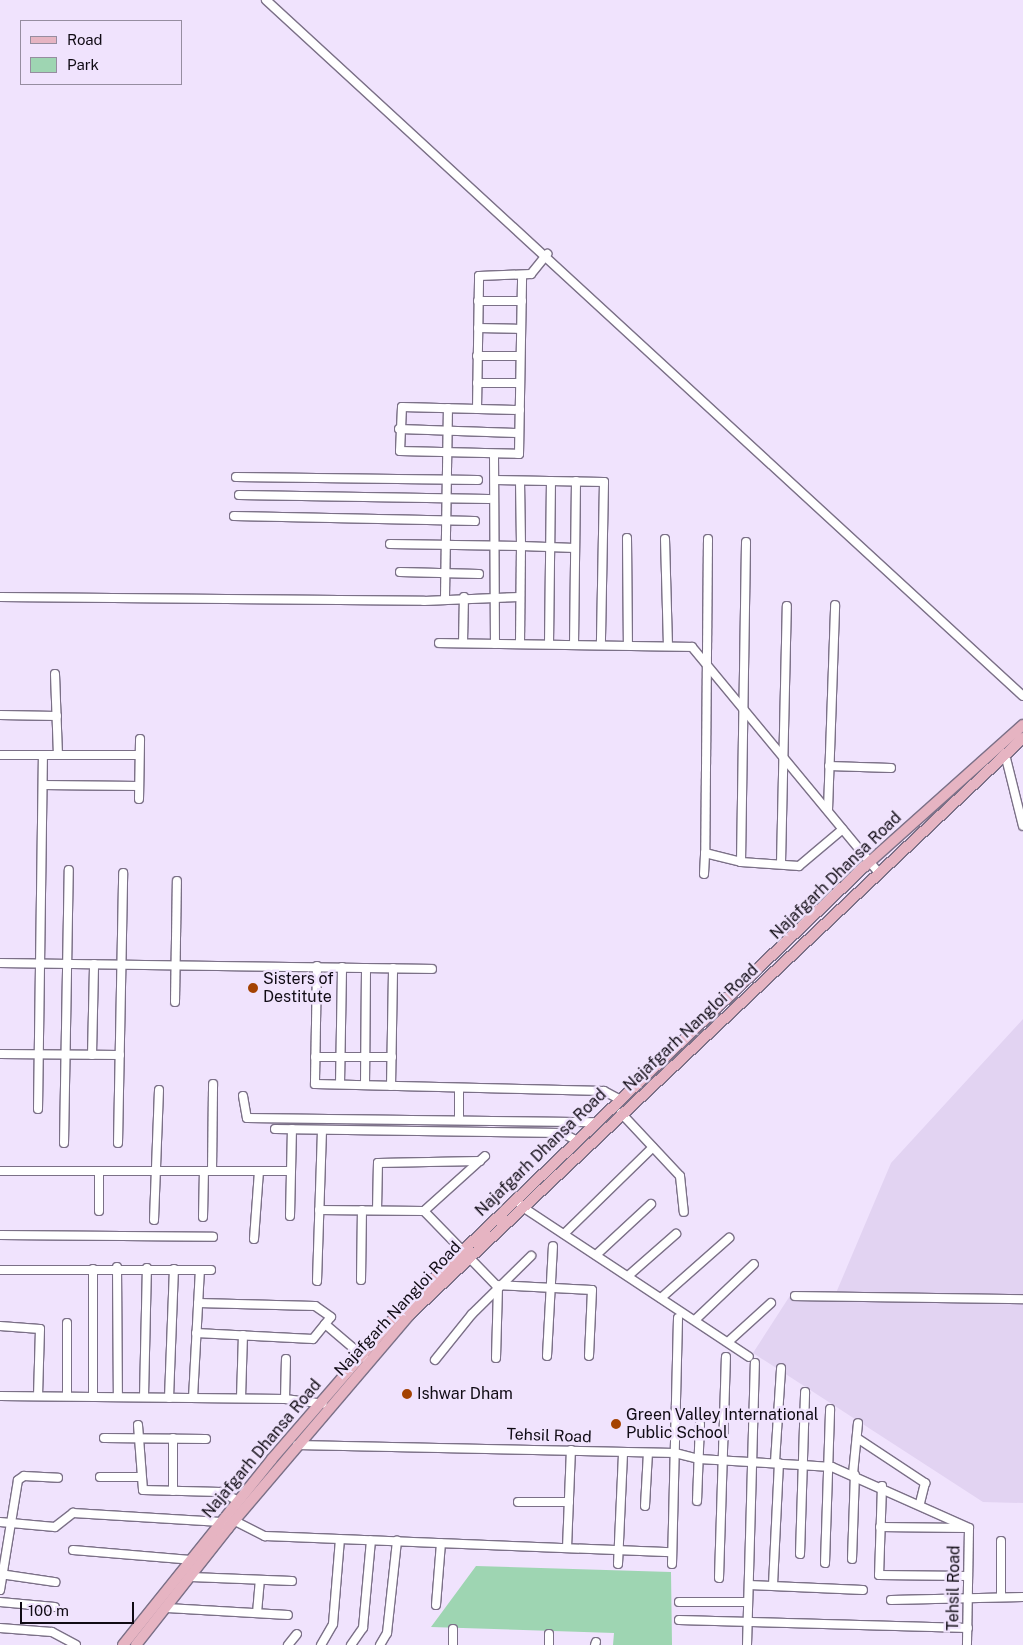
<!DOCTYPE html>
<html>
<head>
<meta charset="utf-8">
<style>
  body { margin:0 }
  #map { position:relative; width:1023px; height:1645px; overflow:hidden; background:#f0e3fd; font-family:"Public Sans",sans-serif }
  div>[style] { position:absolute }
  [style*='--x'] { left:calc(var(--x)*1px); top:calc(var(--y)*1px); width:calc(var(--w)*1px); rotate:calc(var(--a)*1deg) }
  .built>* { inset:0; background:#e2d3f2 }
  .green>* { inset:0; background:#9ed5b2 }
  .roads { filter:drop-shadow(1px 0 #7b7087) drop-shadow(-1px 0 #7b7087) drop-shadow(0 1px #7b7087) drop-shadow(0 -1px #7b7087) }
  .minor>* { height:8px; margin:-4px; padding:0 4px; transform-origin:4px; border-radius:4px; background:#fff }
  .major>* { height:10px; margin:-5px; padding:0 5px; transform-origin:5px; border-radius:5px; background:#e6b4c2 }
  .dots>* { width:14px; height:14px; translate:-50% -50%; box-sizing:border-box; border:2px solid #f0e3fd; border-radius:50% }
  span { translate:-50% -50%; white-space:nowrap; text-align:center; line-height:1.15; -webkit-text-stroke:5px #f0e3fd; paint-order:stroke }
  .street-label { font-size:16px; color:#100b14 }
  .poi-label { font-size:16px; color:#100b14 }
  .left { translate:0 -50%; text-align:left }
  .legend { position:absolute; left:20px; top:20px; width:162px; height:65px; box-sizing:border-box; background:#f0e3fd; border:1px solid #968da0; margin:0; padding:6px 9px; list-style:none; font-size:15px; color:#100b14 }
  .legend li { display:flex; align-items:center; gap:10px; height:25px }
  .legend b { width:25px; border:1px solid #968da0 }
  .scale { position:absolute; left:20px; top:1602px; width:114px; height:22px; box-sizing:border-box; border:2px solid #100b14; border-top:0; padding-left:6px; font-size:15px; line-height:18px; white-space:nowrap; color:#100b14; -webkit-text-stroke:4px #f0e3fd; paint-order:stroke }
</style>
</head>
<body>
<div id="map">
  <div class="built">
    <i style="clip-path:polygon(1023px 1019px,1023px 1503px,983px 1502px,753px 1353px,793px 1291px,836px 1293px,891px 1163px)"></i>
  </div>
  <div class="green">
    <i style="clip-path:polygon(476px 1566px,671px 1572px,672px 1645px,613px 1645px,614px 1633px,431px 1627px)"></i>
  </div>
  <div class="roads">
    <div class="minor">
      <i style="--x:266;--y:0;--w:1028;--a:42.6"></i>
      <i style="--x:478;--y:301;--w:44;--a:0"></i>
      <i style="--x:478;--y:328;--w:43;--a:1.3"></i>
      <i style="--x:477;--y:356;--w:43;--a:0"></i>
      <i style="--x:477;--y:383;--w:43;--a:0"></i>
      <i style="--x:477;--y:409;--w:133;--a:-89.1"></i>
      <i style="--x:479;--y:276;--w:52;--a:-2.2"></i>
      <i style="--x:531;--y:274;--w:26;--a:-51"></i>
      <i style="--x:520;--y:410;--w:118;--a:-178.5"></i>
      <i style="--x:402;--y:407;--w:44;--a:92.6"></i>
      <i style="--x:400;--y:451;--w:119;--a:1.4"></i>
      <i style="--x:519;--y:454;--w:179;--a:-89"></i>
      <i style="--x:399;--y:429;--w:120;--a:1.9"></i>
      <i style="--x:494;--y:455;--w:189;--a:89.7"></i>
      <i style="--x:236;--y:477;--w:242;--a:0.7"></i>
      <i style="--x:495;--y:480;--w:109;--a:1.1"></i>
      <i style="--x:604;--y:482;--w:163;--a:91.1"></i>
      <i style="--x:520;--y:481;--w:65;--a:89.1"></i>
      <i style="--x:521;--y:546;--w:54;--a:2.1"></i>
      <i style="--x:239;--y:495;--w:250;--a:0.9"></i>
      <i style="--x:234;--y:516;--w:241;--a:1.2"></i>
      <i style="--x:627;--y:538;--w:107;--a:89.5"></i>
      <i style="--x:665;--y:539;--w:107;--a:88.4"></i>
      <i style="--x:708;--y:539;--w:314;--a:90.5"></i>
      <i style="--x:705;--y:853;--w:37;--a:14"></i>
      <i style="--x:741;--y:862;--w:58;--a:3.9"></i>
      <i style="--x:799;--y:866;--w:57;--a:-40.1"></i>
      <i style="--x:390;--y:544;--w:131;--a:0.9"></i>
      <i style="--x:521;--y:546;--w:98;--a:90.6"></i>
      <i style="--x:400;--y:572;--w:79;--a:1.5"></i>
      <i style="--x:0;--y:597;--w:424;--a:0.5"></i>
      <i style="--x:424;--y:601;--w:96;--a:-2.4"></i>
      <i style="--x:445;--y:597;--w:189;--a:-89.1"></i>
      <i style="--x:439;--y:643;--w:253;--a:0.9"></i>
      <i style="--x:692;--y:647;--w:291;--a:50.4"></i>
      <i style="--x:463;--y:643;--w:46;--a:-88.8"></i>
      <i style="--x:549;--y:644;--w:163;--a:-89.3"></i>
      <i style="--x:574;--y:645;--w:164;--a:-89.3"></i>
      <i style="--x:55;--y:674;--w:81;--a:87.9"></i>
      <i style="--x:0;--y:715;--w:57;--a:1"></i>
      <i style="--x:1005;--y:754;--w:74;--a:76"></i>
      <i style="--x:0;--y:755;--w:139;--a:0"></i>
      <i style="--x:829;--y:766;--w:62;--a:1.8"></i>
      <i style="--x:43;--y:785;--w:96;--a:0.6"></i>
      <i style="--x:139;--y:799;--w:60;--a:-89"></i>
      <i style="--x:828;--y:810;--w:205;--a:-88"></i>
      <i style="--x:741;--y:862;--w:320;--a:-89.1"></i>
      <i style="--x:781;--y:863;--w:257;--a:-88.7"></i>
      <i style="--x:704;--y:874;--w:21;--a:-87"></i>
      <i style="--x:0;--y:963;--w:432;--a:0.8"></i>
      <i style="--x:317;--y:966;--w:118;--a:91"></i>
      <i style="--x:315;--y:1084;--w:289;--a:1.4"></i>
      <i style="--x:604;--y:1091;--w:17;--a:28"></i>
      <i style="--x:175;--y:1002;--w:121;--a:-89.1"></i>
      <i style="--x:0;--y:1054;--w:120;--a:0.5"></i>
      <i style="--x:92;--y:1055;--w:91;--a:-88.7"></i>
      <i style="--x:315;--y:1057;--w:77;--a:0"></i>
      <i style="--x:340;--y:1084;--w:117;--a:-89"></i>
      <i style="--x:365;--y:1085;--w:117;--a:-89.5"></i>
      <i style="--x:391;--y:1086;--w:118;--a:-89"></i>
      <i style="--x:459;--y:1088;--w:30;--a:90"></i>
      <i style="--x:243;--y:1096;--w:22;--a:80"></i>
      <i style="--x:247;--y:1118;--w:348;--a:0.7"></i>
      <i style="--x:38;--y:1109;--w:354;--a:-89.2"></i>
      <i style="--x:621;--y:1113;--w:86;--a:46.9"></i>
      <i style="--x:680;--y:1176;--w:36;--a:84"></i>
      <i style="--x:275;--y:1129;--w:287;--a:0.8"></i>
      <i style="--x:562;--y:1133;--w:16;--a:27"></i>
      <i style="--x:64;--y:1143;--w:273;--a:-89"></i>
      <i style="--x:118;--y:1143;--w:270;--a:-88.9"></i>
      <i style="--x:0;--y:1171;--w:290;--a:0"></i>
      <i style="--x:99;--y:1171;--w:40;--a:90"></i>
      <i style="--x:212;--y:1171;--w:87;--a:-89.3"></i>
      <i style="--x:521;--y:1206;--w:273;--a:33.5"></i>
      <i style="--x:319;--y:1210;--w:105;--a:0.5"></i>
      <i style="--x:424;--y:1211;--w:103;--a:45.8"></i>
      <i style="--x:496;--y:1285;--w:96;--a:3"></i>
      <i style="--x:592;--y:1290;--w:66;--a:92.6"></i>
      <i style="--x:377;--y:1210;--w:47;--a:-88.8"></i>
      <i style="--x:378;--y:1163;--w:102;--a:-1.1"></i>
      <i style="--x:424;--y:1211;--w:82;--a:-42"></i>
      <i style="--x:290;--y:1216;--w:87;--a:-88.7"></i>
      <i style="--x:203;--y:1217;--w:46;--a:-88.8"></i>
      <i style="--x:154;--y:1220;--w:130;--a:-87.8"></i>
      <i style="--x:564;--y:1234;--w:124;--a:-44.3"></i>
      <i style="--x:0;--y:1235;--w:213;--a:0.5"></i>
      <i style="--x:254;--y:1239;--w:68;--a:-85.8"></i>
      <i style="--x:596;--y:1255;--w:75;--a:-42.8"></i>
      <i style="--x:117;--y:1267;--w:130;--a:89.6"></i>
      <i style="--x:0;--y:1270;--w:211;--a:0"></i>
      <i style="--x:628;--y:1276;--w:64;--a:-41.2"></i>
      <i style="--x:361;--y:1280;--w:70;--a:-89.2"></i>
      <i style="--x:317;--y:1281;--w:151;--a:-88.1"></i>
      <i style="--x:795;--y:1296;--w:228;--a:0.8"></i>
      <i style="--x:661;--y:1298;--w:91;--a:-41.4"></i>
      <i style="--x:695;--y:1320;--w:81;--a:-43.5"></i>
      <i style="--x:325;--y:1324;--w:52;--a:40.4"></i>
      <i style="--x:0;--y:1326;--w:40;--a:4.3"></i>
      <i style="--x:40;--y:1329;--w:67;--a:91.7"></i>
      <i style="--x:196;--y:1333;--w:117;--a:2.9"></i>
      <i style="--x:313;--y:1339;--w:28;--a:-51"></i>
      <i style="--x:331;--y:1317;--w:19;--a:-145"></i>
      <i style="--x:315;--y:1306;--w:117;--a:-178.5"></i>
      <i style="--x:728;--y:1342;--w:58;--a:-42.2"></i>
      <i style="--x:547;--y:1356;--w:110;--a:-86.9"></i>
      <i style="--x:496;--y:1358;--w:72;--a:-88.4"></i>
      <i style="--x:435;--y:1360;--w:59;--a:-51.2"></i>
      <i style="--x:472;--y:1314;--w:83;--a:-44.5"></i>
      <i style="--x:0;--y:1396;--w:285;--a:0.6"></i>
      <i style="--x:285;--y:1399;--w:38;--a:7"></i>
      <i style="--x:67;--y:1396;--w:73;--a:-90"></i>
      <i style="--x:93;--y:1397;--w:128;--a:-90"></i>
      <i style="--x:144;--y:1397;--w:129;--a:-88.7"></i>
      <i style="--x:169;--y:1398;--w:129;--a:-87.8"></i>
      <i style="--x:193;--y:1398;--w:128;--a:-86.9"></i>
      <i style="--x:241;--y:1398;--w:63;--a:-88.2"></i>
      <i style="--x:285;--y:1399;--w:40;--a:-88.6"></i>
      <i style="--x:138;--y:1425;--w:65;--a:85.6"></i>
      <i style="--x:143;--y:1490;--w:78;--a:1.5"></i>
      <i style="--x:221;--y:1492;--w:20;--a:27"></i>
      <i style="--x:104;--y:1438;--w:102;--a:0.6"></i>
      <i style="--x:857;--y:1438;--w:82;--a:33.5"></i>
      <i style="--x:925;--y:1483;--w:21;--a:104"></i>
      <i style="--x:297;--y:1445;--w:378;--a:1.2"></i>
      <i style="--x:675;--y:1453;--w:25;--a:14"></i>
      <i style="--x:699;--y:1459;--w:133;--a:3.4"></i>
      <i style="--x:832;--y:1467;--w:150;--a:24"></i>
      <i style="--x:969;--y:1528;--w:117;--a:91"></i>
      <i style="--x:775;--y:1462;--w:94;--a:-86.3"></i>
      <i style="--x:853;--y:1474;--w:51;--a:-84.4"></i>
      <i style="--x:100;--y:1477;--w:41;--a:0"></i>
      <i style="--x:882;--y:1486;--w:89;--a:91.9"></i>
      <i style="--x:879;--y:1575;--w:89;--a:0.6"></i>
      <i style="--x:173;--y:1491;--w:53;--a:-90"></i>
      <i style="--x:697;--y:1501;--w:77;--a:-87.8"></i>
      <i style="--x:518;--y:1502;--w:51;--a:0"></i>
      <i style="--x:645;--y:1506;--w:53;--a:-86.8"></i>
      <i style="--x:231;--y:1519;--w:38;--a:27"></i>
      <i style="--x:265;--y:1536;--w:407;--a:2.3"></i>
      <i style="--x:0;--y:1522;--w:55;--a:5.2"></i>
      <i style="--x:55;--y:1527;--w:23;--a:-38"></i>
      <i style="--x:73;--y:1513;--w:148;--a:3.5"></i>
      <i style="--x:880;--y:1527;--w:86;--a:0.7"></i>
      <i style="--x:1001;--y:1541;--w:56;--a:90"></i>
      <i style="--x:567;--y:1548;--w:98;--a:-87.7"></i>
      <i style="--x:73;--y:1550;--w:118;--a:4.8"></i>
      <i style="--x:800;--y:1554;--w:162;--a:-88.2"></i>
      <i style="--x:852;--y:1559;--w:84;--a:-88"></i>
      <i style="--x:825;--y:1563;--w:154;--a:-88.1"></i>
      <i style="--x:618;--y:1564;--w:112;--a:-87.4"></i>
      <i style="--x:672;--y:1564;--w:246;--a:-88.6"></i>
      <i style="--x:0;--y:1574;--w:56;--a:8.3"></i>
      <i style="--x:191;--y:1577;--w:101;--a:2.3"></i>
      <i style="--x:719;--y:1578;--w:221;--a:-88.2"></i>
      <i style="--x:749;--y:1585;--w:114;--a:2.5"></i>
      <i style="--x:773;--y:1585;--w:122;--a:-87.2"></i>
      <i style="--x:0;--y:1590;--w:111;--a:-80.7"></i>
      <i style="--x:18;--y:1480;--w:7;--a:-34"></i>
      <i style="--x:24;--y:1476;--w:34;--a:3"></i>
      <i style="--x:891;--y:1600;--w:132;--a:-1.3"></i>
      <i style="--x:0;--y:1602;--w:55;--a:5.2"></i>
      <i style="--x:679;--y:1602;--w:69;--a:0"></i>
      <i style="--x:436;--y:1605;--w:62;--a:-85.4"></i>
      <i style="--x:167;--y:1608;--w:121;--a:3.3"></i>
      <i style="--x:257;--y:1613;--w:33;--a:-85"></i>
      <i style="--x:679;--y:1620;--w:289;--a:1.6"></i>
      <i style="--x:0;--y:1628;--w:52;--a:4.4"></i>
      <i style="--x:52;--y:1632;--w:27;--a:28"></i>
      <i style="--x:288;--y:1645;--w:14;--a:-51"></i>
      <i style="--x:321;--y:1645;--w:24;--a:-60"></i>
      <i style="--x:333;--y:1624;--w:85;--a:-85.3"></i>
      <i style="--x:351;--y:1645;--w:21;--a:-55"></i>
      <i style="--x:363;--y:1628;--w:88;--a:-84.8"></i>
      <i style="--x:380;--y:1645;--w:14;--a:-60"></i>
      <i style="--x:387;--y:1633;--w:93;--a:-83.8"></i>
      <i style="--x:453;--y:1645;--w:16;--a:-90"></i>
      <i style="--x:549;--y:1645;--w:11;--a:-90"></i>
      <i style="--x:595;--y:1645;--w:3;--a:-72"></i>
      <i style="--x:747;--y:1645;--w:282;--a:-88.4"></i>
    </div>
    <div class="major">
      <i style="--x:123;--y:1645;--w:238;--a:-51.3"></i>
      <i style="--x:272;--y:1459;--w:200;--a:-49.1"></i>
      <i style="--x:403;--y:1308;--w:638;--a:-43.73"></i>
      <i style="--x:864;--y:867;--w:213;--a:-41.8"></i>
      <i style="--x:136;--y:1645;--w:149;--a:-51.8"></i>
      <i style="--x:228;--y:1528;--w:280;--a:-49.6"></i>
      <i style="--x:409;--y:1315;--w:843;--a:-43.22"></i>
    </div>
  </div>
  <div class="dots">
    <i style="left:253px;top:988px;background:#a44202"></i>
    <i style="left:407px;top:1394px;background:#a44202"></i>
    <i style="left:616px;top:1424px;background:#a44202"></i>
  </div>
  <div class="street-label">
    <span style="left:836px;top:876px;rotate:-44deg">Najafgarh Dhansa Road</span>
    <span style="left:691px;top:1028px;rotate:-43deg">Najafgarh Nangloi Road</span>
    <span style="left:541px;top:1153px;rotate:-44deg">Najafgarh Dhansa Road</span>
    <span style="left:398px;top:1309px;rotate:-47deg">Najafgarh Nangloi Road</span>
    <span style="left:549px;top:1436px;rotate:2deg">Tehsil Road</span>
    <span style="left:262px;top:1449px;rotate:-50deg">Najafgarh Dhansa Road</span>
    <span style="left:954px;top:1588px;rotate:-89deg">Tehsil Road</span>
  </div>
  <div class="poi-label">
    <span class="left" style="left:263px;top:988px">Sisters of<br>Destitute</span>
    <span class="left" style="left:417px;top:1394px">Ishwar Dham</span>
    <span class="left" style="left:626px;top:1424px">Green Valley International<br>Public School</span>
  </div>
  <ul class="legend">
  <li><b style="height:6px;background:#e6b4c2"></b>Road</li>
  <li><b style="height:14px;background:#9ed5b2"></b>Park</li>
  </ul>
  <div class="scale">100 m</div>
</div>
</body>
</html>
